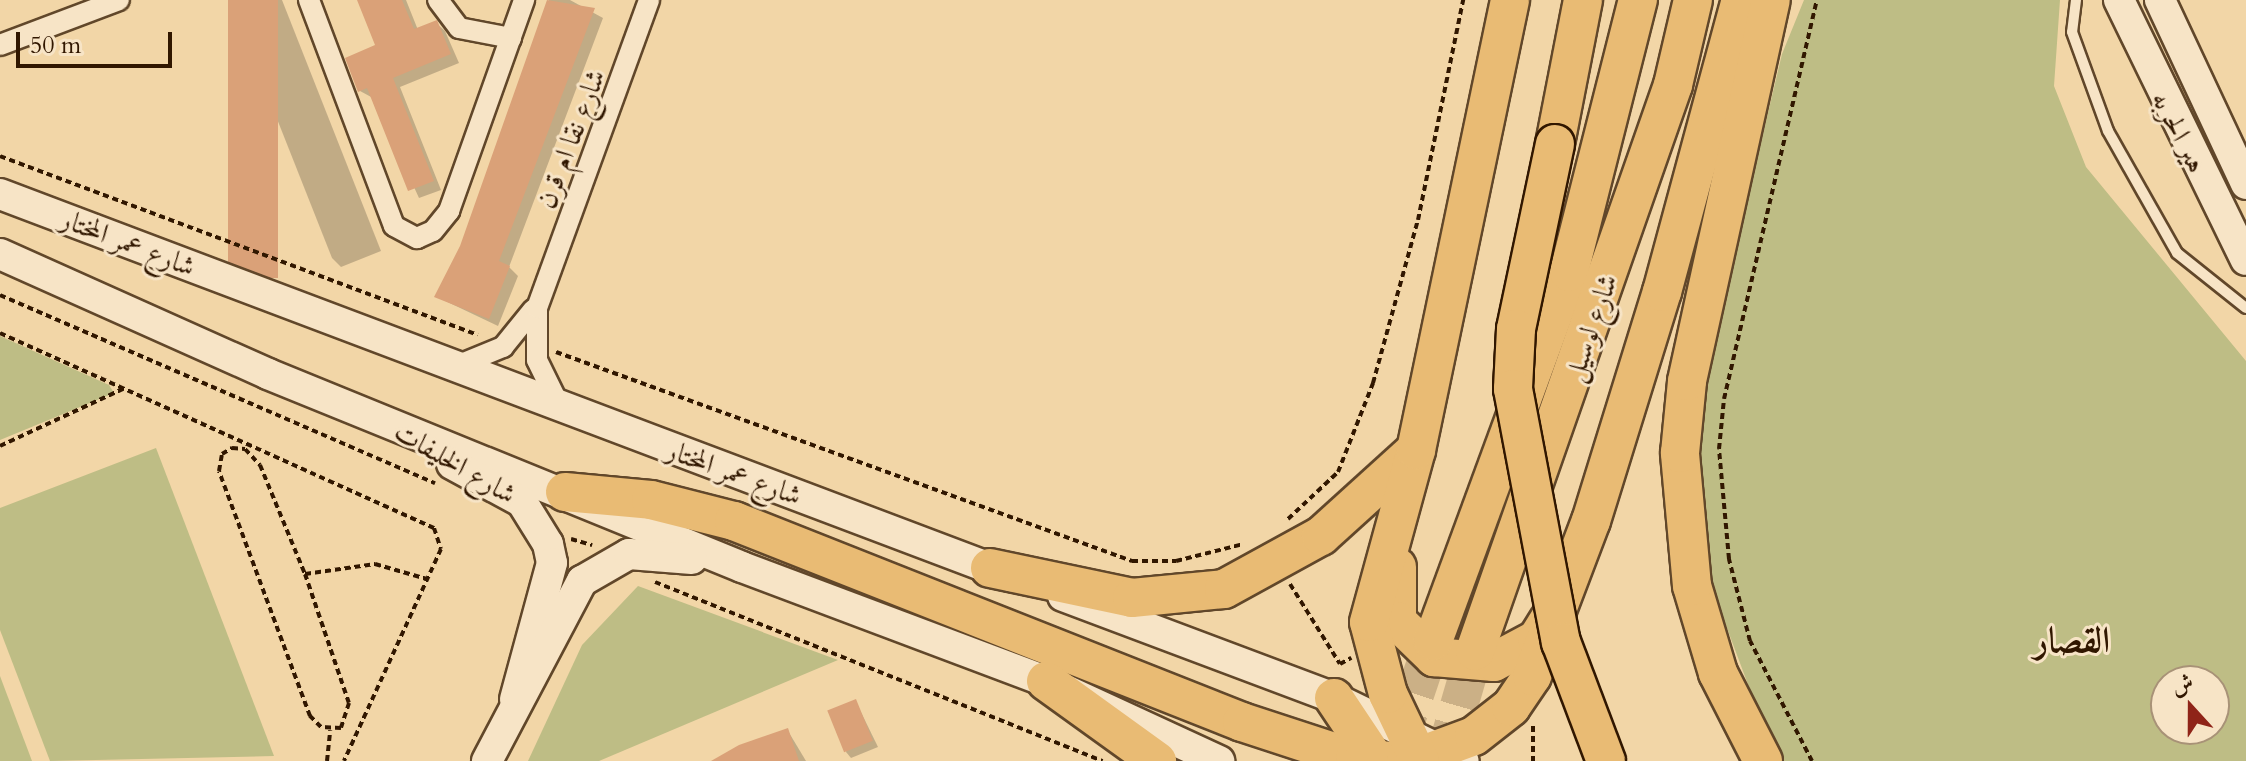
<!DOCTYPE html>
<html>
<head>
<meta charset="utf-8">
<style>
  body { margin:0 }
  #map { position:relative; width:2246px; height:761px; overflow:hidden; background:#f2d6a7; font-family:Cardo,Amiri,serif }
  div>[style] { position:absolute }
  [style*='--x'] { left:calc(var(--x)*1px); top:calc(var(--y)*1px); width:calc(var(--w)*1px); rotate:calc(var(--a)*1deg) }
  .green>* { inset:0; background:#bebd85 }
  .shadow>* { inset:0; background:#0003 }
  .building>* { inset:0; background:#daa178; transform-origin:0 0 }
  .highway-tunnel>* { height:38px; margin-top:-19px; transform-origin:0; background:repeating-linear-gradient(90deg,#cbb086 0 38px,transparent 0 57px) }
  .path>* { height:4px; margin-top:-2px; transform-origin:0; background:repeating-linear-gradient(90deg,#311700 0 6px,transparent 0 10px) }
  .roads { filter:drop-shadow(2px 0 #61472a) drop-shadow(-2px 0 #61472a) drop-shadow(0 2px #61472a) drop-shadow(0 -2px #61472a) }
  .lane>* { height:10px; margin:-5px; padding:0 5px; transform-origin:5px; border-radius:5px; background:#f7e4c6 }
  .street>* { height:20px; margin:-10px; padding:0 10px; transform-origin:10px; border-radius:10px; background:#f7e4c6 }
  .secondary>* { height:30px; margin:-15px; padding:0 15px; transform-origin:15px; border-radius:15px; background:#f7e4c6 }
  .highway>* { height:38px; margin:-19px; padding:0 19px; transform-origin:19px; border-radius:19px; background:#e9bb74 }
  .bridges { filter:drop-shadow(2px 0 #311700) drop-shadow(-2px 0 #311700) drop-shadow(0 2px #311700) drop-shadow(0 -2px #311700) }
  .highway-bridge>* { height:38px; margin:-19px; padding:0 19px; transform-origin:19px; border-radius:19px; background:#e9bb74 }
  span { translate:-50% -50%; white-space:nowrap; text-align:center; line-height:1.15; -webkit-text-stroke:6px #f7e4c6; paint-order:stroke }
  .street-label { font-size:28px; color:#311700 }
  .district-label { font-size:36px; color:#311700; font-weight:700 }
  .north { position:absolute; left:2150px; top:665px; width:80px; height:80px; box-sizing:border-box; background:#f7e4c6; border:2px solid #a89277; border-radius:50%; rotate:339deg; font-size:22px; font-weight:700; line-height:32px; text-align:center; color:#311700 }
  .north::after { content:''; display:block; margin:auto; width:28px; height:36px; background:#8f2418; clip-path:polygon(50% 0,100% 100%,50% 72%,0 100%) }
  .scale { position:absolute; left:16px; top:32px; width:156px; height:36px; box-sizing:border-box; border:4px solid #311700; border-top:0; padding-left:10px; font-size:24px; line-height:28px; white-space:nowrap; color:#311700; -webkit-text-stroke:6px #f7e4c6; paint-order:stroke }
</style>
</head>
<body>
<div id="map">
  <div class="green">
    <i style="clip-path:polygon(evenodd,1804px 0,2060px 0,2054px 86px,2086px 167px,2246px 361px,2246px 761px,1784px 761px,1765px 730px,1709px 580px,1695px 491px,1699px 402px,1782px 54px,1804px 0,2166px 681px,2214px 681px,2214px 729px,2166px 729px,2166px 681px)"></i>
    <i style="clip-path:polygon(0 336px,109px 385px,114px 393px,0 440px)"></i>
    <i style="clip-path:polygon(156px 448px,274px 756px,50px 761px,0 630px,0 508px)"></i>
    <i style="clip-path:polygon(638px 586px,838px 660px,599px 761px,528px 761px,582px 645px)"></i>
    <i style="clip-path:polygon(0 676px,32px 761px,0 761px)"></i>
  </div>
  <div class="shadow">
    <i style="clip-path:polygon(230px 0,282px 0,381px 251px,341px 267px,332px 258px)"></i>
    <i style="clip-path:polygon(359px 0,406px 0,418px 30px,436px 23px,445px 31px,459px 63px,400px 87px,441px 190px,419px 198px,373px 98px,360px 91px,377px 46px)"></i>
    <i style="clip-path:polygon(549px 0,570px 0,603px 18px,509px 267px,518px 276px,498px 326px,437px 297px,462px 247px)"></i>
    <i style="clip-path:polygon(856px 702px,878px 747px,851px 758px,846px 752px)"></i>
    <i style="clip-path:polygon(788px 731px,806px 761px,715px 761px)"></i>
  </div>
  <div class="building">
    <i style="left:228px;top:0;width:50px;height:278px"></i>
    <i style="clip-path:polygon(357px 0,402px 0,414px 29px,437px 20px,451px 54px,393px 78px,434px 181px,408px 191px,367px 88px,358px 92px,345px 58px,375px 45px)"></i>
    <i style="clip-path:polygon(547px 0,595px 8px,499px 261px,510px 266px,489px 319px,434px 297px,460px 246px)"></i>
    <i style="left:856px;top:699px;width:45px;height:31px;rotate:68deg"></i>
    <i style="clip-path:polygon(788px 728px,799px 761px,711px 761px,739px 745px)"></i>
  </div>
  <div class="highway-tunnel">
    <i style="--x:1397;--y:748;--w:113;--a:-71.4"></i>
    <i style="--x:1443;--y:761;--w:115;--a:-73.8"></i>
  </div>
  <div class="path">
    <i style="--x:0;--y:156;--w:510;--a:20.53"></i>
    <i style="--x:0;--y:295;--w:474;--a:23.4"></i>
    <i style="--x:0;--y:333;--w:476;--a:24.2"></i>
    <i style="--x:434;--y:528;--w:22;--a:72"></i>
    <i style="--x:441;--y:549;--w:233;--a:114.6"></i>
    <i style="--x:556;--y:352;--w:613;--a:19.94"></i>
    <i style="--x:1132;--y:561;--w:44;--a:0"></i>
    <i style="--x:1176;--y:561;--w:69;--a:-14.2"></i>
    <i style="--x:0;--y:446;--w:138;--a:-24.9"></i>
    <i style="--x:232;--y:448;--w:13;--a:4"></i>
    <i style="--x:245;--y:449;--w:22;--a:47"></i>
    <i style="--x:260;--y:465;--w:118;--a:67.6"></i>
    <i style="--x:305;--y:574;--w:136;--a:71.2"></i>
    <i style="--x:349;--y:703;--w:26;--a:108"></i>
    <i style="--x:341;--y:728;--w:20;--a:-177"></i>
    <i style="--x:321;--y:727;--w:16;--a:-135"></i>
    <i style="--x:310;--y:716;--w:261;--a:-110.4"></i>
    <i style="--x:219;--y:471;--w:17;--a:-80"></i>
    <i style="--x:222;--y:454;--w:12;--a:-31"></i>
    <i style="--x:1288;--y:519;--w:69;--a:-43.2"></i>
    <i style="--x:1338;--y:472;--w:96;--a:-68.5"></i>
    <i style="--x:1373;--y:383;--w:169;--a:-74.6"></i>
    <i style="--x:1418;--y:220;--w:225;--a:-78.4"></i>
    <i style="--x:571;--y:539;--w:22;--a:16"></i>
    <i style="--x:305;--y:574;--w:71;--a:-8.1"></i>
    <i style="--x:375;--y:564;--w:54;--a:16.1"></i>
    <i style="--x:655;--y:582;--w:482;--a:21.8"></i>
    <i style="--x:1290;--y:584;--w:94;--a:58"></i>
    <i style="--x:1340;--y:664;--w:13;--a:-29"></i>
    <i style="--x:1533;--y:726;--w:35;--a:90"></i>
    <i style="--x:327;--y:761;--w:31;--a:-84"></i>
    <i style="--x:1812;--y:761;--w:135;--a:-117.3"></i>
    <i style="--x:1750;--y:641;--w:85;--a:-104.4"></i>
    <i style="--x:1729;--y:559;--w:110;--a:-95.2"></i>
    <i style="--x:1719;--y:449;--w:50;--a:-84.3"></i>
    <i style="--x:1724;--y:399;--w:410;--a:-76.9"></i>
  </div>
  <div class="roads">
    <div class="lane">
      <i style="--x:2076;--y:0;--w:32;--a:97"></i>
      <i style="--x:2072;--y:32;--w:105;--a:70"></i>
      <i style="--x:2108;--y:131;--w:140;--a:60.5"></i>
      <i style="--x:2177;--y:253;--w:88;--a:38.6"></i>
    </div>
    <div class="street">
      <i style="--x:309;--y:0;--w:241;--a:69.4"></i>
      <i style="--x:394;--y:226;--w:26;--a:28"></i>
      <i style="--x:417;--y:238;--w:17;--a:-24"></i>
      <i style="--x:433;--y:231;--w:26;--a:-51"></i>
      <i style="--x:449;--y:211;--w:224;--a:-70.4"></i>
      <i style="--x:438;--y:0;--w:35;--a:53"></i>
      <i style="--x:459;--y:28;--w:53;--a:10.9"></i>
      <i style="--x:0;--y:45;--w:127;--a:-20.7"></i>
      <i style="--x:459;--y:365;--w:48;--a:-22.2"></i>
      <i style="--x:503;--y:347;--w:48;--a:-51"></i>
      <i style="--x:559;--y:405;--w:50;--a:-116.1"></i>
      <i style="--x:537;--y:360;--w:52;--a:-90"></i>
      <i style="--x:537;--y:308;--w:328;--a:-70"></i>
    </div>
    <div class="secondary">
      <i style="--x:2119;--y:0;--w:289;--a:64"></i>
      <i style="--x:2160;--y:0;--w:203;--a:64.9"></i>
      <i style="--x:0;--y:194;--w:1081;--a:20.7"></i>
      <i style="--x:0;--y:254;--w:294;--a:24.1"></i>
      <i style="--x:268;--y:374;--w:512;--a:22.15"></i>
      <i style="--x:742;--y:567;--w:325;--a:20.6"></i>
      <i style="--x:1046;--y:681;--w:191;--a:24.8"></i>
      <i style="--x:452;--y:464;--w:80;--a:28.5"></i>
      <i style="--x:522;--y:502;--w:49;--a:58.2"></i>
      <i style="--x:548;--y:544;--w:19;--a:78"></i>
      <i style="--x:552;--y:563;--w:141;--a:105.2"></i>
      <i style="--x:1063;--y:596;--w:290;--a:20.6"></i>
      <i style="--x:1334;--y:698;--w:144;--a:25.9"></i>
      <i style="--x:487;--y:761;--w:204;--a:-62.2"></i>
      <i style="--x:582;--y:581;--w:54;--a:-29.9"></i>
      <i style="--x:629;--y:554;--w:63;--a:4.5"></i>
    </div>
    <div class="highway">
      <i style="--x:1555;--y:144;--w:147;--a:-79"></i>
      <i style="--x:565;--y:492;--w:86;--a:5.3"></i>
      <i style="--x:651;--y:500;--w:86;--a:14.2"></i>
      <i style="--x:734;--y:521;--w:546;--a:21.59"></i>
      <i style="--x:1242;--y:722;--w:119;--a:18.1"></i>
      <i style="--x:1355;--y:759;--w:35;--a:3"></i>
      <i style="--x:1397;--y:567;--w:54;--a:90"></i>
      <i style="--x:1397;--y:621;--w:52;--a:44.2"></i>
      <i style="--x:1434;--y:657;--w:60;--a:4.8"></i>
      <i style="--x:1494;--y:662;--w:49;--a:-28.1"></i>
      <i style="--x:1537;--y:639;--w:22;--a:-58"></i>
      <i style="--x:990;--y:568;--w:145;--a:11.9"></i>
      <i style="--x:1132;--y:598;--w:92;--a:-5.6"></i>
      <i style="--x:1224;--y:589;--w:111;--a:-28.7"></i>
      <i style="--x:1321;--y:536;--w:128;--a:-42.2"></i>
      <i style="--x:1433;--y:641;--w:393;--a:-69.8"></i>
      <i style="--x:1569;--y:272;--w:281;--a:-75.8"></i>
      <i style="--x:1475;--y:651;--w:600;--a:-70.72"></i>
      <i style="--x:1673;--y:85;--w:87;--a:-76.8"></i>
      <i style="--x:1046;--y:681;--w:137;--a:35.8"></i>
      <i style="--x:1334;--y:698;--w:76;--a:56.3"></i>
      <i style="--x:1406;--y:761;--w:72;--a:-20.2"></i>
      <i style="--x:1474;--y:736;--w:47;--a:-38.1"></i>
      <i style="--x:1511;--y:707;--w:37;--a:-56"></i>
      <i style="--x:1532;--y:676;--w:166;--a:-69.2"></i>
      <i style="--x:1591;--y:521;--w:240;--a:-72.8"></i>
      <i style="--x:1662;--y:292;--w:302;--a:-74.9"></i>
      <i style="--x:1420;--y:761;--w:74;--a:-115.5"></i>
      <i style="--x:1388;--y:694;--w:74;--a:-104.8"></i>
      <i style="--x:1369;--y:622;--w:178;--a:-74.7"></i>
      <i style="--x:1416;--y:450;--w:460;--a:-78.2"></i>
      <i style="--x:1763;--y:761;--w:99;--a:-117.1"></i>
      <i style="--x:1718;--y:673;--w:91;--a:-106.6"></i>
      <i style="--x:1692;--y:586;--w:134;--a:-95.2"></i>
      <i style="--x:1680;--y:453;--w:72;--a:-84.4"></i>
      <i style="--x:1687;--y:381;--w:390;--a:-77.6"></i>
    </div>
  </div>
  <div class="bridges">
    <div class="highway-bridge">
      <i style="--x:1555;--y:144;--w:189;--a:101.9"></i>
      <i style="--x:1516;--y:329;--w:60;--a:92.9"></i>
      <i style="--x:1513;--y:389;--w:258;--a:79.3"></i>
      <i style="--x:1561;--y:642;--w:127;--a:69.3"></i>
    </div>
  </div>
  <div class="street-label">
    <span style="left:2179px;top:132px;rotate:63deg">هير الحربه</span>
    <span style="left:571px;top:139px;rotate:-69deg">شارع نقا ام قرن</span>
    <span style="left:128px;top:243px;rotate:21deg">شارع عمر المختار</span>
    <span style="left:1591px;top:328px;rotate:-71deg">شارع لوسيل</span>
    <span style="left:455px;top:463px;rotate:30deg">شارع الخليفات</span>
    <span style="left:734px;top:473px;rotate:20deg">شارع عمر المختار</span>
  </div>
  <div class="district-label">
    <span style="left:2072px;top:641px">القصار</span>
  </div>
  <div class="north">ش</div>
  <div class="scale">50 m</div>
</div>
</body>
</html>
